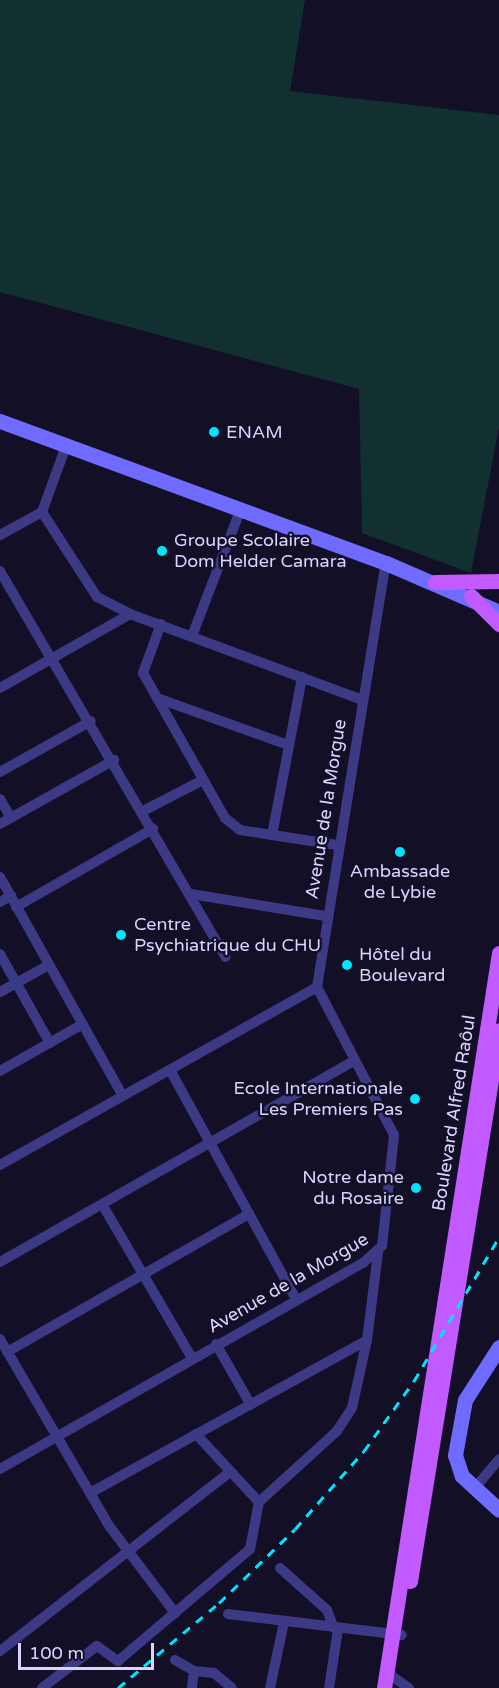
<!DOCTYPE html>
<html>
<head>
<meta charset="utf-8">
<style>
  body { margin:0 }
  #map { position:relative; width:499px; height:1688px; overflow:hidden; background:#130f26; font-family:"Varela Round",sans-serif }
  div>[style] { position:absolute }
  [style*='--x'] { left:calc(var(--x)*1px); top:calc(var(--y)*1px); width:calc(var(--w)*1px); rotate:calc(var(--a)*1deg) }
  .green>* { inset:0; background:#12302f }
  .minor>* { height:10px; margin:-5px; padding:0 5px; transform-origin:5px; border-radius:5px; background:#3d3a85 }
  .secondary>* { height:15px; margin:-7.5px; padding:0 7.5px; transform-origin:7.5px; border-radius:7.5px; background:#6f6bff }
  .primary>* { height:15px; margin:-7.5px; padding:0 7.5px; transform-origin:7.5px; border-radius:7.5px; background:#c25bff }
  .rail>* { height:3px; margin-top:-1.5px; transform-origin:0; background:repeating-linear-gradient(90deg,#00e5ff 0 9px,transparent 0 17px) }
  .dots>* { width:16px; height:16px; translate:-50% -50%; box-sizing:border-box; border:3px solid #130f26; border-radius:50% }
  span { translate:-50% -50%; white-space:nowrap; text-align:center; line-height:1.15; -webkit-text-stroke:5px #130f26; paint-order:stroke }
  .poi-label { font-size:18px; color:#d9d4ff }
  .left { translate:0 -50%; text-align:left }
  .right { translate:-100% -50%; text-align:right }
  .street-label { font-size:18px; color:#d9d4ff }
  .scale { position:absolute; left:18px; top:1643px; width:136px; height:27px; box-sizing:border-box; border:3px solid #d9d4ff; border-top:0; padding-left:8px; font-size:18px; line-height:21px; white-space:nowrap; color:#d9d4ff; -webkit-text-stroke:4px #130f26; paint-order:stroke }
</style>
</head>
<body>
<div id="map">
  <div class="green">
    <i style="clip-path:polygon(0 0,305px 0,290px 91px,499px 115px,499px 427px,471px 573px,362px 533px,359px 389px,0 292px)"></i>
  </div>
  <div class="minor">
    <i style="--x:42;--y:512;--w:101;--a:57.1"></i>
    <i style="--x:97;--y:597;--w:37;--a:27"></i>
    <i style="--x:130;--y:614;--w:245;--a:20.3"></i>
    <i style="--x:0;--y:535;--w:48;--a:-28.7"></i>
    <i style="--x:42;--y:512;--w:70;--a:-70"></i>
    <i style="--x:0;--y:571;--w:447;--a:59.7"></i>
    <i style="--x:161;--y:624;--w:52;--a:110.2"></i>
    <i style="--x:143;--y:673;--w:167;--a:60.5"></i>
    <i style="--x:225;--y:818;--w:19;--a:39"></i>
    <i style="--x:240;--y:830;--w:98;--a:8.8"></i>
    <i style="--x:192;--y:636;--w:134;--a:-69"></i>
    <i style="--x:0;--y:688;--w:150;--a:-29.6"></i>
    <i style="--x:157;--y:698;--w:139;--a:19.7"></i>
    <i style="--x:0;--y:772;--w:104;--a:-29.3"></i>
    <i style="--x:0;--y:799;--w:22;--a:60"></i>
    <i style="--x:143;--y:811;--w:68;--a:-27.3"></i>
    <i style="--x:0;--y:824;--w:131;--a:-29.3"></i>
    <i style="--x:272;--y:835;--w:161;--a:-79.2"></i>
    <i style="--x:0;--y:877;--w:251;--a:60.7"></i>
    <i style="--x:191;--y:894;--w:136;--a:9.3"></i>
    <i style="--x:0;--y:902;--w:13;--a:-29"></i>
    <i style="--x:16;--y:907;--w:158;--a:-29.7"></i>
    <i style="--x:0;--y:954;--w:102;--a:60.7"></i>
    <i style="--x:0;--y:992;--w:56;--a:-28.9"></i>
    <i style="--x:170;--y:1070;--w:261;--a:61.2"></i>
    <i style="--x:0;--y:1071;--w:95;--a:-29.5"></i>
    <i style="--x:0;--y:1165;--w:364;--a:-29.3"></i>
    <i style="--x:102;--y:1204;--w:178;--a:59.7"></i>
    <i style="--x:0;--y:1262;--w:408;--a:-29.6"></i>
    <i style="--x:0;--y:1339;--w:218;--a:59.7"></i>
    <i style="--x:110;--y:1527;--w:108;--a:52.9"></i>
    <i style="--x:216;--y:1344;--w:70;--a:60.2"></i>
    <i style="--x:7;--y:1352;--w:279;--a:-29.7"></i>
    <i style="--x:196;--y:1434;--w:93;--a:47.2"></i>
    <i style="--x:0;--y:1469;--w:417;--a:-29.6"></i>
    <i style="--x:363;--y:1263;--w:25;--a:-42"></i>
    <i style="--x:382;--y:1246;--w:112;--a:-83.8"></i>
    <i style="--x:394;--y:1135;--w:167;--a:-117.5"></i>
    <i style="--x:317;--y:987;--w:430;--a:-80.8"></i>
    <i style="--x:474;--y:1489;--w:39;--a:-50"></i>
    <i style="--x:90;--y:1493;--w:316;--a:-28.9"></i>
    <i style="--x:280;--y:1568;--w:63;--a:41.8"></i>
    <i style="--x:327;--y:1610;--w:19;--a:69"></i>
    <i style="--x:228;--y:1614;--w:175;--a:6.9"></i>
    <i style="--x:0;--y:1651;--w:291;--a:-37.9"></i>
    <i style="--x:175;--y:1660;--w:22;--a:30"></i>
    <i style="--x:194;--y:1671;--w:17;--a:97"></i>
    <i style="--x:194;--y:1671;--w:20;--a:6"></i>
    <i style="--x:214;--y:1673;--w:23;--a:40"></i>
    <i style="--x:386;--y:1672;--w:28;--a:35"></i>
    <i style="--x:42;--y:1688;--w:69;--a:-37.4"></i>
    <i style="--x:97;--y:1646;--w:26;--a:36"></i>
    <i style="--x:118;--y:1661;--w:173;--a:-40.3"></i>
    <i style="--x:250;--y:1549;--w:48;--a:-79.2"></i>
    <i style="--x:259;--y:1502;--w:105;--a:-42.3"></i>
    <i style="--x:337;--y:1431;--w:27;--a:-57"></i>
    <i style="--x:352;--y:1408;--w:70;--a:-77.6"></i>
    <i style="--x:367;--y:1340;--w:88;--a:-82.8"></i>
    <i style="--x:270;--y:1688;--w:67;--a:-78"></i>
    <i style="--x:329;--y:1688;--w:60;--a:-81.3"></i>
  </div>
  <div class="secondary">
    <i style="--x:0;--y:421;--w:411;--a:20.2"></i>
    <i style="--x:386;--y:563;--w:123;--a:23.4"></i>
    <i style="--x:499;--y:1347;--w:63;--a:122.7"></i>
    <i style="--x:465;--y:1400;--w:56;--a:100.3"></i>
    <i style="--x:455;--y:1455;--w:22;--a:72"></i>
    <i style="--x:462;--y:1476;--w:50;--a:42.6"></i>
  </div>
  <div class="primary">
    <i style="--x:435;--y:582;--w:64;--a:-0.9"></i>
    <i style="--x:471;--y:596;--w:40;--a:45"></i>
    <i style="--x:410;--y:1581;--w:558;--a:-80.82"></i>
    <i style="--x:384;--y:1688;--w:744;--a:-81.11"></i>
  </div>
  <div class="rail">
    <i style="--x:118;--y:1688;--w:132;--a:-40.1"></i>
    <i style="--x:219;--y:1603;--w:106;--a:-44.2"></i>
    <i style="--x:295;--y:1529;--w:104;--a:-48.5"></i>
    <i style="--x:364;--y:1451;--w:86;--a:-54.5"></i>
    <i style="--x:414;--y:1381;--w:167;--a:-59.4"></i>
  </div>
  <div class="dots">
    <i style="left:214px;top:432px;background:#00e5ff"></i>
    <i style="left:162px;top:551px;background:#00e5ff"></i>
    <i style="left:400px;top:852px;background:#00e5ff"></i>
    <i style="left:121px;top:935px;background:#00e5ff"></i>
    <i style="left:347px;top:965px;background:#00e5ff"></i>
    <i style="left:415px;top:1099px;background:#00e5ff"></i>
    <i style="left:416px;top:1188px;background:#00e5ff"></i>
  </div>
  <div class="poi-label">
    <span class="left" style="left:226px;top:432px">ENAM</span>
    <span class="left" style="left:174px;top:551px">Groupe Scolaire<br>Dom Helder Camara</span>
    <span style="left:400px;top:882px">Ambassade<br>de Lybie</span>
    <span class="left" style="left:134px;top:935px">Centre<br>Psychiatrique du CHU</span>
    <span class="left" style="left:359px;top:965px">Hôtel du<br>Boulevard</span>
    <span class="right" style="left:403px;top:1099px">Ecole Internationale<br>Les Premiers Pas</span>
    <span class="right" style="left:404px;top:1188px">Notre dame<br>du Rosaire</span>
  </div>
  <div class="street-label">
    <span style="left:326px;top:809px;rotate:-81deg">Avenue de la Morgue</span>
    <span style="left:454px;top:1113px;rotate:-81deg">Boulevard Alfred Raôul</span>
    <span style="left:288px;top:1283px;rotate:-30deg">Avenue de la Morgue</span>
  </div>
  <div class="scale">100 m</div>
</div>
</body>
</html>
